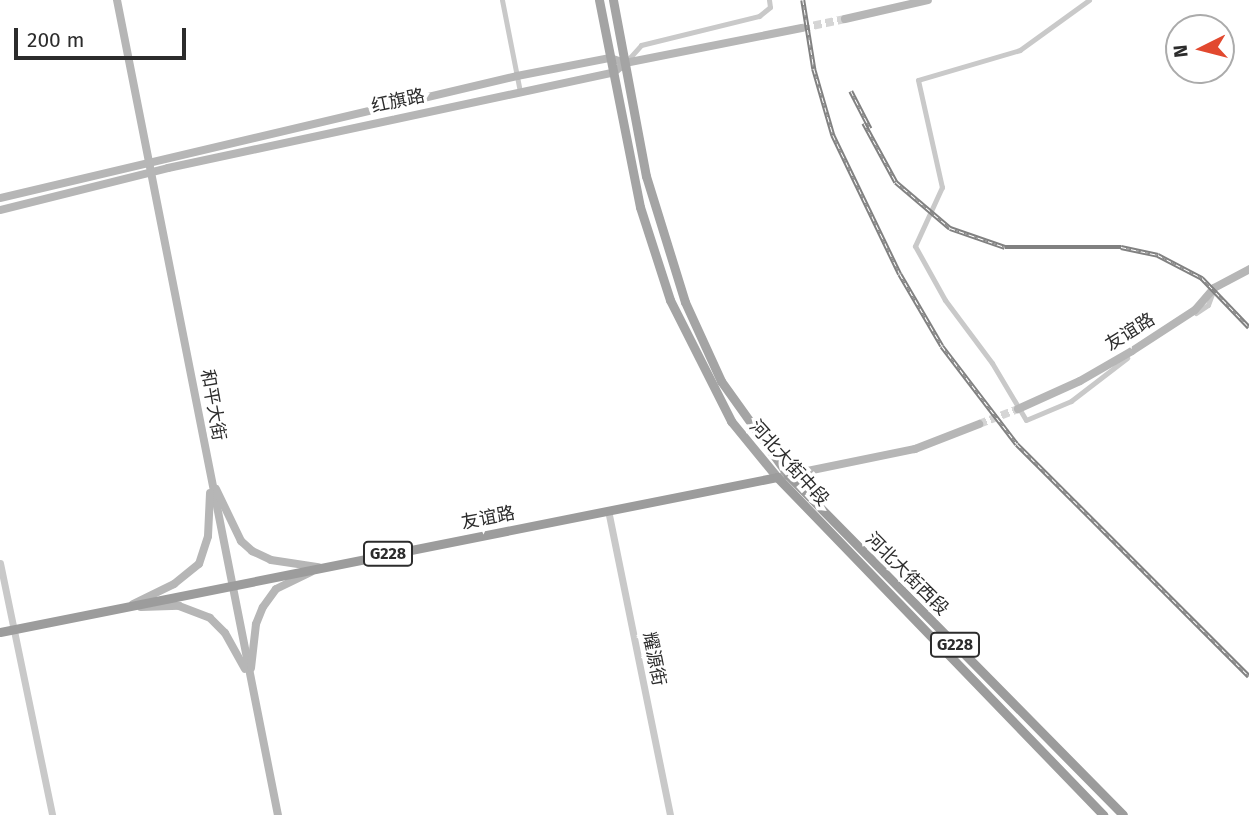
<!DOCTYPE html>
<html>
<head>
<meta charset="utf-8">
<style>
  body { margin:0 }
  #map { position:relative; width:1249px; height:815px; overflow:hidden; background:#fff; font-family:"Fira Sans","Noto Sans SC",sans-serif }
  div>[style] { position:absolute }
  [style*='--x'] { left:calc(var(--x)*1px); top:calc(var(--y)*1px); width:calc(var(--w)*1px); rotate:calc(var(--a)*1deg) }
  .secondary-tunnel>* { height:8px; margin-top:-4px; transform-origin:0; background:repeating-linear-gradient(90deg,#d5d5d5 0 8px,transparent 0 12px) }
  .minor>* { height:5px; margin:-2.5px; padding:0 2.5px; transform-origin:2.5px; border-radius:2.5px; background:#c9c9c9 }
  .tertiary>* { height:7px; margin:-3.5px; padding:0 3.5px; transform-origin:3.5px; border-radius:3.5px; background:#c9c9c9 }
  .secondary>* { height:8px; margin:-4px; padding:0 4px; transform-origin:4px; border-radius:4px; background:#b6b6b6 }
  .primary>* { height:9px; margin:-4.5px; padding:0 4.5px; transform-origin:4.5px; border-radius:4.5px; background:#a4a4a4 }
  .trunk>* { height:9px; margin:-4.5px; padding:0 4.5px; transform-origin:4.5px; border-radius:4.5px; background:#9c9c9c }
  .rail>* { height:4.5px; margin-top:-2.25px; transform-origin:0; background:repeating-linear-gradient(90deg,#fff 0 5px,#818181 0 10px); box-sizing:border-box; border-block:2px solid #818181 }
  span { translate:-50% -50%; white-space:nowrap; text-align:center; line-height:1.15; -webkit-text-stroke:7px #fff; paint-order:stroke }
  .shield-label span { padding:2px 5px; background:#fff; border:2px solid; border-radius:5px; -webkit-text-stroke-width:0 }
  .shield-label { font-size:16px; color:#2c2c2c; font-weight:700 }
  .street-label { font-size:18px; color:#2c2c2c }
  .north { position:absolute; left:1165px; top:14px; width:70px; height:70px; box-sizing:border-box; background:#fff; border:2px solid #ababab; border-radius:50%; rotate:264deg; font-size:19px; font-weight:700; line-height:28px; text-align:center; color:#2c2c2c }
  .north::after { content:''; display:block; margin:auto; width:24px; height:32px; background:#e2492f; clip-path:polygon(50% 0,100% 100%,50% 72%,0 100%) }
  .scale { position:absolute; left:14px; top:28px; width:172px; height:32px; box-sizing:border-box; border:4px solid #2c2c2c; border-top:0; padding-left:9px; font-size:21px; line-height:24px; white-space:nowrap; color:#2c2c2c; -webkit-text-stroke:5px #fff; paint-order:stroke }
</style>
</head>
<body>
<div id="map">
  <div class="secondary-tunnel">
    <i style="--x:802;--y:28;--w:44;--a:-11.8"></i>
    <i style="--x:979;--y:424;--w:42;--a:-21"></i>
  </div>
  <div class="minor">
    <i style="--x:502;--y:0;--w:94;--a:78.9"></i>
    <i style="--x:1089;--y:0;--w:85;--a:144.1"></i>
    <i style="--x:1020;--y:50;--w:106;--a:163.6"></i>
    <i style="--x:918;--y:80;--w:110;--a:77.4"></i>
    <i style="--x:942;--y:187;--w:65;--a:114.6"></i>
    <i style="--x:915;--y:246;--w:62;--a:60.9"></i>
    <i style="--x:945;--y:300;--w:79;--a:53.3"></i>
    <i style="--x:992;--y:363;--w:66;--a:59.2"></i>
    <i style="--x:1026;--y:420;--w:49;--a:-22.9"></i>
    <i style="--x:1071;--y:401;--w:71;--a:-37.5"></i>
    <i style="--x:625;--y:63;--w:24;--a:-48"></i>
    <i style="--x:641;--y:45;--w:122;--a:-13.8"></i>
    <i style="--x:759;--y:16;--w:14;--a:-39"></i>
    <i style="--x:770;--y:7;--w:7;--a:-98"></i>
    <i style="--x:1196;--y:313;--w:14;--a:-34"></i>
    <i style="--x:1208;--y:305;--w:12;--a:-70"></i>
  </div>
  <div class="tertiary">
    <i style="--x:608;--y:510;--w:311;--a:78.5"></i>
    <i style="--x:0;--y:563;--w:257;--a:78.3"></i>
  </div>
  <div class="secondary">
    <i style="--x:117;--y:0;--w:831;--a:78.83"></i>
    <i style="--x:845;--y:19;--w:85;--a:-12.9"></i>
    <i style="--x:0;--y:198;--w:531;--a:-13.28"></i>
    <i style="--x:517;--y:76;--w:95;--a:-11"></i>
    <i style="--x:610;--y:58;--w:16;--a:18"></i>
    <i style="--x:0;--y:210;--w:173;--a:-14"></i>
    <i style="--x:168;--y:168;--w:455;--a:-12.1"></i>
    <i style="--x:613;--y:73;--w:16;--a:-40"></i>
    <i style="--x:625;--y:63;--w:180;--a:-11.2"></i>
    <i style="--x:1018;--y:409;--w:68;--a:-24.3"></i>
    <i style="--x:1080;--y:381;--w:60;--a:-30"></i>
    <i style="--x:1132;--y:351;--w:75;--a:-33.1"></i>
    <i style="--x:1195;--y:310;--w:29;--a:-49"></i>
    <i style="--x:1214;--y:288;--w:40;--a:-28"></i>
    <i style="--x:783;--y:476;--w:135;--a:-11.6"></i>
    <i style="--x:915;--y:449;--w:69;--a:-21.3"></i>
    <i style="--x:216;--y:489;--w:58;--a:64.3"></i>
    <i style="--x:241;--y:541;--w:15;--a:42"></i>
    <i style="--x:252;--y:551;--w:21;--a:25"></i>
    <i style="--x:271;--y:560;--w:48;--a:8.5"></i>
    <i style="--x:133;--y:604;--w:46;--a:-26"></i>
    <i style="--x:174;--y:584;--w:32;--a:-39"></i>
    <i style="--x:199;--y:564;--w:29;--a:-72"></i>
    <i style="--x:208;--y:536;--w:43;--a:-87.3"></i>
    <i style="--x:141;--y:607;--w:38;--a:-2"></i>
    <i style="--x:179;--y:606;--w:33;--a:21"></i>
    <i style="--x:210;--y:618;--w:21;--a:45"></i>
    <i style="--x:225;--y:633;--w:41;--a:60.9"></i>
    <i style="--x:251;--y:668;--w:44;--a:-83.5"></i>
    <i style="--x:256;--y:624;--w:18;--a:-68"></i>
    <i style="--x:263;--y:607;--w:22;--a:-54"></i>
    <i style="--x:276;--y:589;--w:39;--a:-26"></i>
  </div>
  <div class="primary">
    <i style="--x:599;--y:0;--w:211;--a:78.8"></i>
    <i style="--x:640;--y:207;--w:98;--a:72.1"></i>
    <i style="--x:670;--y:300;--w:136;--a:63.2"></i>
    <i style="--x:731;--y:421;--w:72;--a:50.6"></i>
    <i style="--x:613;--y:0;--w:179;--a:79.4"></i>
    <i style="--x:646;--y:176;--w:132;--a:72.8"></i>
    <i style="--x:685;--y:302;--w:87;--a:65.5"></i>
    <i style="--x:721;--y:381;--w:115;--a:54.5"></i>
  </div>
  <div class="trunk">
    <i style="--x:788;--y:475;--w:477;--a:45.4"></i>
    <i style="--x:0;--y:632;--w:792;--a:-11.28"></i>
    <i style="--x:777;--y:477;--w:470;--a:46"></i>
  </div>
  <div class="rail">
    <i style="--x:803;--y:0;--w:70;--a:80.9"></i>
    <i style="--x:814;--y:69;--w:69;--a:73.9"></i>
    <i style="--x:833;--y:135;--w:154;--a:64.3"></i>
    <i style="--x:900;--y:274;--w:83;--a:59.7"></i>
    <i style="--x:942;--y:346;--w:123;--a:52.6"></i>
    <i style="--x:1017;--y:444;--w:328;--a:45"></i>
    <i style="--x:851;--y:91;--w:42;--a:62.8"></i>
    <i style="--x:864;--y:123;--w:67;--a:61.5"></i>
    <i style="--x:896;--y:182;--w:71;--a:40.4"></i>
    <i style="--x:950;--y:228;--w:58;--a:19.1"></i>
    <i style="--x:1005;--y:247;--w:116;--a:0"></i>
    <i style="--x:1121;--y:247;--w:38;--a:12"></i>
    <i style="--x:1158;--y:255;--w:50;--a:27.6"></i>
    <i style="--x:1202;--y:278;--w:68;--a:46.2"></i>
  </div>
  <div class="shield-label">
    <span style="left:388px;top:554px">G228</span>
    <span style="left:955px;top:645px">G228</span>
  </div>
  <div class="street-label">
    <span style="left:398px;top:101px;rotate:-12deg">红旗路</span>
    <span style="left:1130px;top:332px;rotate:-32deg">友谊路</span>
    <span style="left:213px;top:405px;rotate:80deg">和平大街</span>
    <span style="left:789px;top:463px;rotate:48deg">河北大街中段</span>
    <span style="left:488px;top:518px;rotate:-11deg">友谊路</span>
    <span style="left:907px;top:574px;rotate:45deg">河北大街西段</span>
    <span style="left:654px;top:659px;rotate:79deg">耀源街</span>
  </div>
  <div class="north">N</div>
  <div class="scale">200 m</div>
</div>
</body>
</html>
